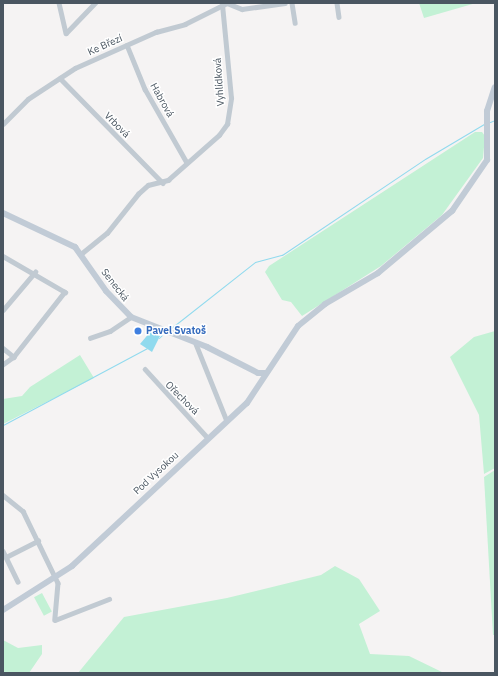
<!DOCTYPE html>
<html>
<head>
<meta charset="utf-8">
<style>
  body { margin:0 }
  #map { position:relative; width:498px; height:676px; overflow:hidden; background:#f5f3f3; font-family:"IBM Plex Sans",sans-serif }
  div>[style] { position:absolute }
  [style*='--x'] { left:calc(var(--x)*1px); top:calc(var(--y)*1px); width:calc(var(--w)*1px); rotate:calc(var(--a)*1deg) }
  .green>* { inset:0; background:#c3f1d5; transform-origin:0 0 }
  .water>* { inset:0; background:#90daee }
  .stream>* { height:1px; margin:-0.5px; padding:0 0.5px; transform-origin:0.5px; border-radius:0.5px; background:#90daee }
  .street>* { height:4.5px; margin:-2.25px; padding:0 2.25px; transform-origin:2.25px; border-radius:2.25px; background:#c1cad2 }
  .secondary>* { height:6px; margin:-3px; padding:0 3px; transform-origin:3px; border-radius:3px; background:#c1cbd6 }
  .dots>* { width:11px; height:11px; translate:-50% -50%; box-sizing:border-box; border:2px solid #fff; border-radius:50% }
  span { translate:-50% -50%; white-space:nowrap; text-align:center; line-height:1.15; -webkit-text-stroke:3px #fff; paint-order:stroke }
  .street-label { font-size:10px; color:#4a5661 }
  .shop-label { font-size:10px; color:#366cbe; font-weight:700 }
  .left { translate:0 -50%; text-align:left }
  .frame { position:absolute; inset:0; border:4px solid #4a5661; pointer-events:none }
</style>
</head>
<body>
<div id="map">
  <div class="green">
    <i style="clip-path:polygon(419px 3px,476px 3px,424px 18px)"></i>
    <i style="clip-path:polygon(475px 132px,482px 132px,485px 136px,483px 158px,442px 215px,381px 266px,302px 316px,291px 302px,282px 300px,265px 272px,269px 266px)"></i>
    <i style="clip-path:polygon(495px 331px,495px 468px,484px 474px,479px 415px,450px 357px,474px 337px)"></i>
    <i style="clip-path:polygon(80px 355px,94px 378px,3px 424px,3px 399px,22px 396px,30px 387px)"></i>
    <i style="clip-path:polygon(495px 470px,495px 635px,493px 635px,484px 477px)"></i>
    <i style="clip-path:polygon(335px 566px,359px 579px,380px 611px,359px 624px,370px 654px,409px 656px,444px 673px,78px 673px,124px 617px,227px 598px,321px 575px)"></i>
    <i style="left:42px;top:593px;width:21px;height:9px;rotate:62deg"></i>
    <i style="clip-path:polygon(3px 640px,18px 648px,42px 645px,42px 654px,29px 673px,3px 673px)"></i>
  </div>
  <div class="water">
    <i style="clip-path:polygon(151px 331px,160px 336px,152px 352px,140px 344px)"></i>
  </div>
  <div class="stream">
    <i style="--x:490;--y:122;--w:5;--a:-22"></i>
    <i style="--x:170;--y:329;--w:108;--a:-38.2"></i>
    <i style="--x:255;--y:262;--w:28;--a:-15"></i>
    <i style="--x:282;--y:255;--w:172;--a:-33.9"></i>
    <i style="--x:425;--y:159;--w:69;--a:-30.7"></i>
    <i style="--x:159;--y:338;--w:4;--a:-45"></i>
    <i style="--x:3;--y:425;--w:163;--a:-28.1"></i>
  </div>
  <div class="street">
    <i style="--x:59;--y:3;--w:31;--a:77"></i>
    <i style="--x:66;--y:33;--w:42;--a:-46"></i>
    <i style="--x:292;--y:3;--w:20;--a:81"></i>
    <i style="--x:337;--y:3;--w:14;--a:82"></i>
    <i style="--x:127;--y:45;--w:48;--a:67.8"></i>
    <i style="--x:145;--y:89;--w:83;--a:60.3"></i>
    <i style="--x:60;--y:78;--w:147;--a:45.6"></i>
    <i style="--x:3;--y:124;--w:35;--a:-45"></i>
    <i style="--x:28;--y:99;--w:56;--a:-33.4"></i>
    <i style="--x:75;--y:68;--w:89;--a:-24"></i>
    <i style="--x:156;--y:32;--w:30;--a:-15"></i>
    <i style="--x:185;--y:24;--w:47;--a:-26.6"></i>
    <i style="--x:227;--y:3;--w:16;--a:22"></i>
    <i style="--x:242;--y:9;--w:43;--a:-7.9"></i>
    <i style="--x:82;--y:253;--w:32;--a:-39"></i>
    <i style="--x:107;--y:233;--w:50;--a:-51.5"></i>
    <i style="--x:138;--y:194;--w:13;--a:-42"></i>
    <i style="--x:148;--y:185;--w:21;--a:-14"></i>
    <i style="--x:168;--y:180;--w:68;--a:-41.4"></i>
    <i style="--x:219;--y:135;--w:14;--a:-54"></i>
    <i style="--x:227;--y:124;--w:26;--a:-81"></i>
    <i style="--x:231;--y:98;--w:93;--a:-95.5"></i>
    <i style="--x:3;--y:256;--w:72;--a:30.1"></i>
    <i style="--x:65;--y:292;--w:83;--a:128.1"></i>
    <i style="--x:3;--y:310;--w:50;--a:-49.9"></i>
    <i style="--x:90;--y:338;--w:21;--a:-19"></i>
    <i style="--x:110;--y:331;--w:25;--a:-34"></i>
    <i style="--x:196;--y:344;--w:83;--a:68.1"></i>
    <i style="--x:3;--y:348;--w:14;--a:39"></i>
    <i style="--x:14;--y:357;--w:14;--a:144"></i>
    <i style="--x:145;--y:369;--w:93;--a:47.6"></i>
    <i style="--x:3;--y:495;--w:26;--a:39"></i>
    <i style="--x:23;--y:511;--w:80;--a:64.1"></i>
    <i style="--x:58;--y:583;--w:37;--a:95"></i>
    <i style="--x:55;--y:620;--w:58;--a:-21.3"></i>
    <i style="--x:3;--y:551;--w:34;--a:64"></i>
    <i style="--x:6;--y:557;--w:36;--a:-27"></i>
  </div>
  <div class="secondary">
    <i style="--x:3;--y:213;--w:80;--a:25.3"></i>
    <i style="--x:75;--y:247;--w:54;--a:54.8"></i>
    <i style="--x:106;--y:291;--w:36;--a:46"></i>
    <i style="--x:131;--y:317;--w:82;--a:21.5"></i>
    <i style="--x:207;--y:347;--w:57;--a:27"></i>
    <i style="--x:258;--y:373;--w:7;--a:0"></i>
    <i style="--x:3;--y:610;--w:82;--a:-32.5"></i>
    <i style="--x:72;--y:566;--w:239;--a:-43"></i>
    <i style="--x:247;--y:403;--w:92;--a:-56.5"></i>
    <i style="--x:298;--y:326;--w:35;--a:-39"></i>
    <i style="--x:325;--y:304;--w:61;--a:-30.3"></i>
    <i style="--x:378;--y:273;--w:97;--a:-40"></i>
    <i style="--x:452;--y:211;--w:62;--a:-55.5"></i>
    <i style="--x:487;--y:160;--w:49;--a:-90"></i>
    <i style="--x:487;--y:111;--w:25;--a:-72"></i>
  </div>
  <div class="dots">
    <i style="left:138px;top:331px;background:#3f7fe0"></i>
  </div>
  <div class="street-label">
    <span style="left:105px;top:45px;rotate:-24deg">Ke Březí</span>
    <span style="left:219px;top:82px;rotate:-94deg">Vyhlídková</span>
    <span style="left:162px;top:100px;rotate:61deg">Habrová</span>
    <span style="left:117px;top:125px;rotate:45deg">Vrbová</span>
    <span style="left:115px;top:285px;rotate:52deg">Senecká</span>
    <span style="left:182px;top:398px;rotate:45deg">Ořechová</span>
    <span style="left:156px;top:473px;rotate:-43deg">Pod Vysokou</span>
  </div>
  <div class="shop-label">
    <span class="left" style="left:146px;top:331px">Pavel Svatoš</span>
  </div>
  <div class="frame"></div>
</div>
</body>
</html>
